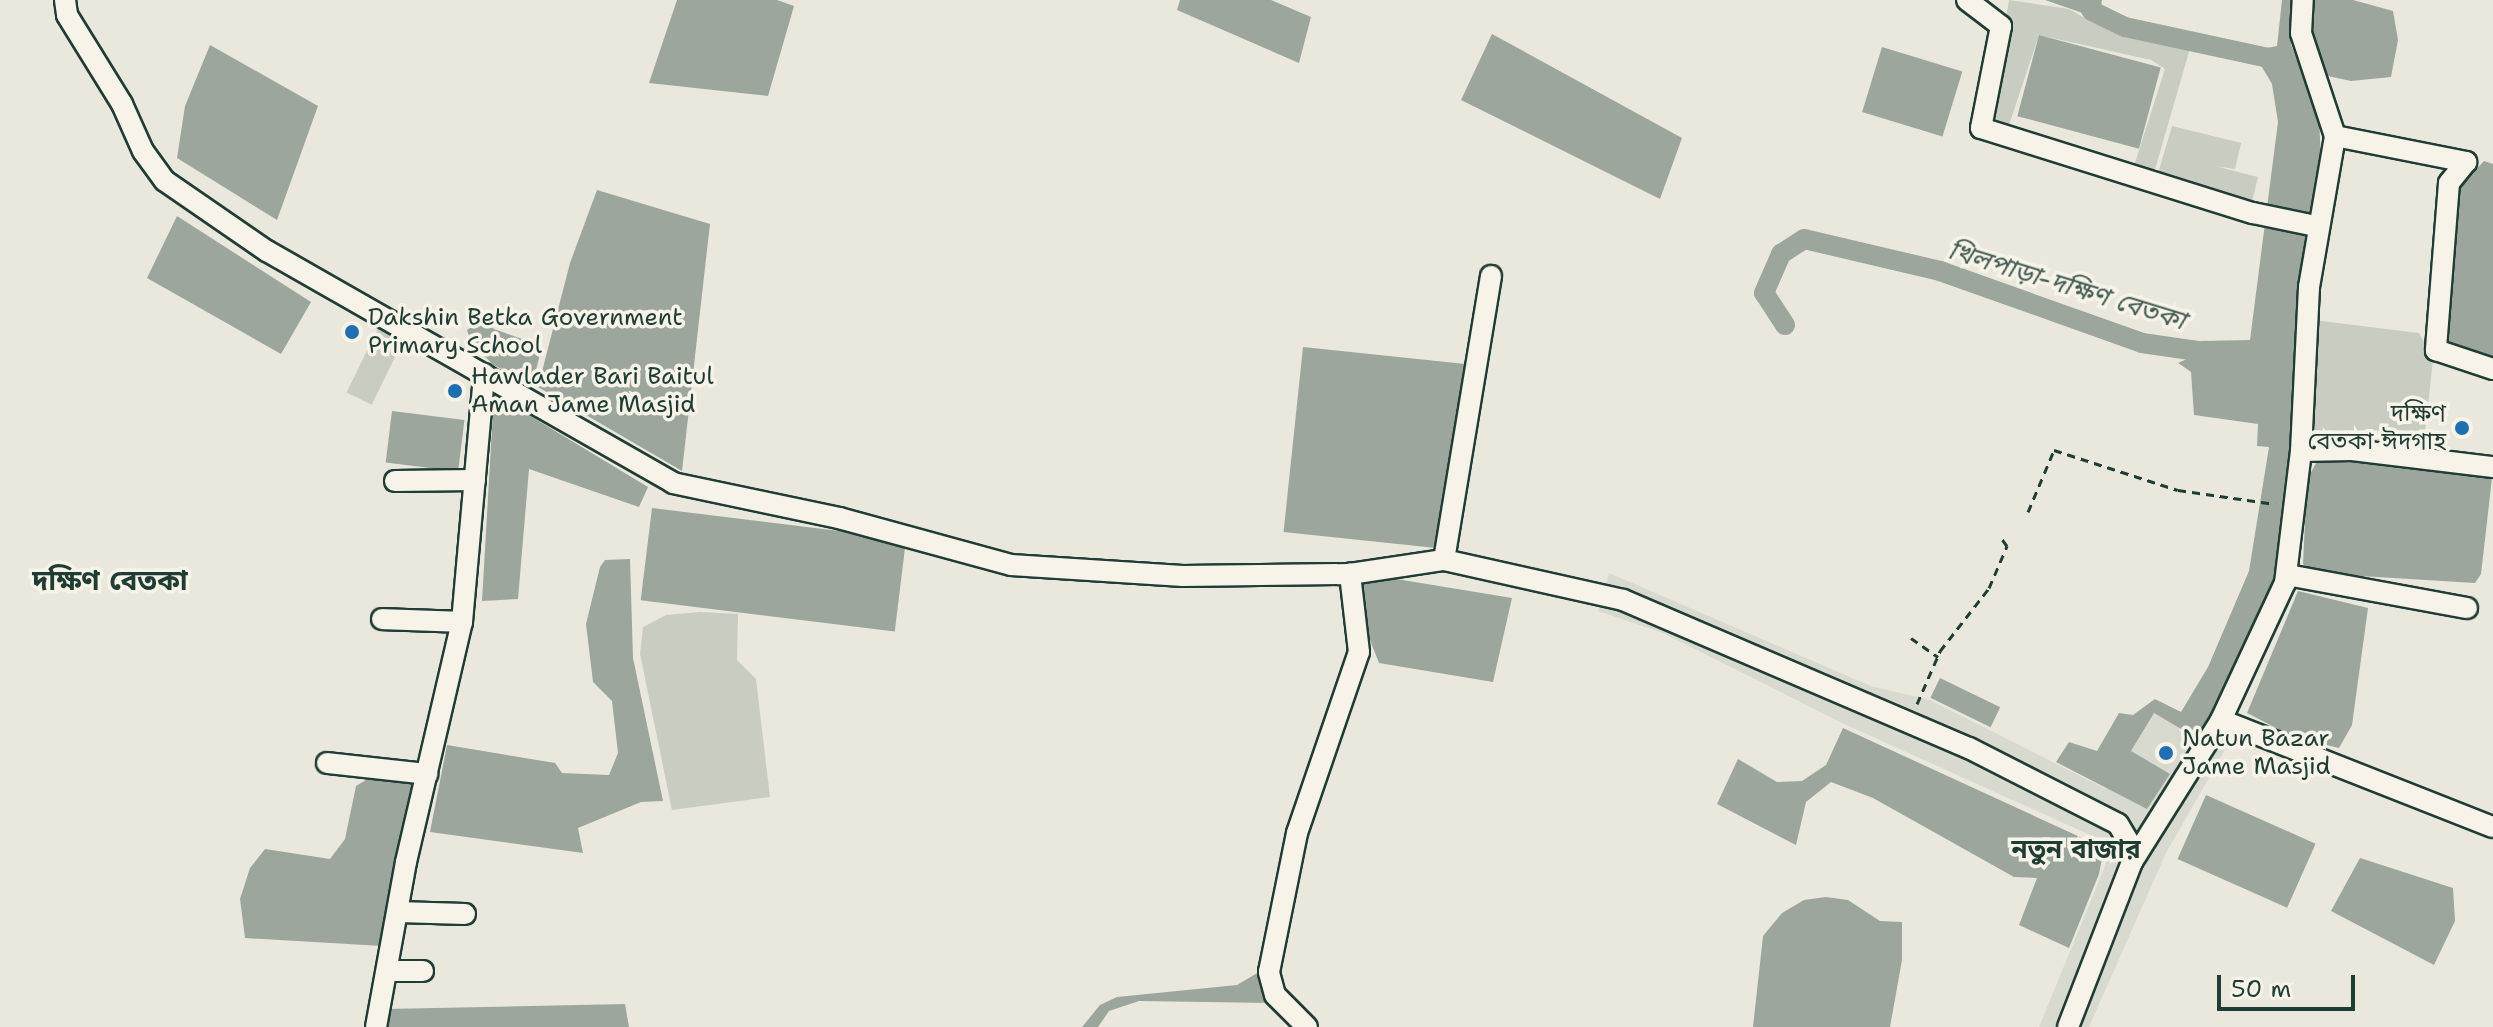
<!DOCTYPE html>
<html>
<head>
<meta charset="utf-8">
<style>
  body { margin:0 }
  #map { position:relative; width:2493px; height:1027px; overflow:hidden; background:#eae8dd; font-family:"Shantell Sans","Noto Sans Bengali",sans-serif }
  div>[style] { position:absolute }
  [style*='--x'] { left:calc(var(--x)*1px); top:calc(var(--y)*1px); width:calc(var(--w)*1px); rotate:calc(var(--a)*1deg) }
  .built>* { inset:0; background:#d9dacf }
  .green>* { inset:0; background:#c8ccc1; transform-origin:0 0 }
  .water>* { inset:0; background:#9ca69c; transform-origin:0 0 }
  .canal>* { height:20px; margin:-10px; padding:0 10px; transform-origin:10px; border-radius:10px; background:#9ca69c }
  .path>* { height:3px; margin-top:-1.5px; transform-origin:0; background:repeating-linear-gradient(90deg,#1f3d34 0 8px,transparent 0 14px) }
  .roads { filter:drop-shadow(2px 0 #1f3d34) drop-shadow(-2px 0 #1f3d34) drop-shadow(0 2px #1f3d34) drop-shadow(0 -2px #1f3d34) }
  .minor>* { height:20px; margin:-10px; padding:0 10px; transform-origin:10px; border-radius:10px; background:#f7f3e8 }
  .dots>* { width:22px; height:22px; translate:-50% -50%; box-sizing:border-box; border:4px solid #f7f3e8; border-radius:50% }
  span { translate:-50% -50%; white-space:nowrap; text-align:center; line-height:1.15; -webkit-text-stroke:7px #f7f3e8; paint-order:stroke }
  .poi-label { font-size:24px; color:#1f3d34 }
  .left { translate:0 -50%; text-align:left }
  .right { translate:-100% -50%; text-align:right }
  .water-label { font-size:26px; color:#445c53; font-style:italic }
  .neighbourhood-label { font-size:26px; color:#1f3d34; font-weight:700 }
  .quarter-label { font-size:28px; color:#1f3d34; font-weight:700 }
  .scale { position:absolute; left:2217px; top:975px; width:138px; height:36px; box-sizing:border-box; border:4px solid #1f3d34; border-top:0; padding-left:10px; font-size:24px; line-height:28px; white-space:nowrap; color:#1f3d34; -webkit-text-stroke:6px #f7f3e8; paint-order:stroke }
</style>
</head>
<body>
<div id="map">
  <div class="built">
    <i style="clip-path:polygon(1609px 573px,1871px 686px,1930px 700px,2106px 789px,2155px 700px,2181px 715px,2187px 708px,2233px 736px,2166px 853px,2089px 1027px,2039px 1027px,2105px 866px,2109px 850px,2101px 840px,1842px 723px,1663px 633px,1598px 611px)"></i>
  </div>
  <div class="green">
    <i style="clip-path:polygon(2009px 0,2069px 9px,2088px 20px,2191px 45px,2154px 173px,2134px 166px,2165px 69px,2151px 60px,2039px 35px,2009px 125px,1989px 119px)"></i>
    <i style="clip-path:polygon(2172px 126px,2241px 143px,2235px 169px,2215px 166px,2258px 177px,2251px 205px,2157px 177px)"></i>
    <i style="clip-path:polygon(2313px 320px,2419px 333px,2433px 359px,2423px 452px,2305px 440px)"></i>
    <i style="left:379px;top:326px;width:28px;height:74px;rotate:26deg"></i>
    <i style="clip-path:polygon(700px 612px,738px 614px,737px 660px,756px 679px,770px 797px,672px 810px,640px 654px,643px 627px,666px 615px)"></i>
  </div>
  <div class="water">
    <i style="clip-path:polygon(677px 0,777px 0,794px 6px,768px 96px,649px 83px)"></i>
    <i style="clip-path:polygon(1180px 0,1271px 0,1311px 17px,1299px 63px,1177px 10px)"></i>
    <i style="clip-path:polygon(2045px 0,2102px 0,2101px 7px,2111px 17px,2109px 22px)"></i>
    <i style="clip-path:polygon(2282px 0,2292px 0,2291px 45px,2319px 115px,2321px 163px,2277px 587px,2200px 740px,2154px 713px,2131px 751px,2170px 774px,2147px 809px,2056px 762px,2069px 742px,2097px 751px,2119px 713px,2133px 715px,2155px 699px,2181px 712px,2208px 667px,2249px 571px,2269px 447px,2257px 446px,2258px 424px,2194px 415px,2191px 372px,2178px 363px,2198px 354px,2201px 341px,2250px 340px,2278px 122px,2272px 84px,2256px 57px,2261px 49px,2277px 46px)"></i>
    <i style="clip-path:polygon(2312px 0,2353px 0,2393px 11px,2398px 40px,2391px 77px,2351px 81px,2323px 75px,2313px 37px)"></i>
    <i style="clip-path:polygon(1492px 34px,1682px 138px,1660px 199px,1461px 100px)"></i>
    <i style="left:2039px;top:35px;width:126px;height:84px;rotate:15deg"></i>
    <i style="clip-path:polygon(210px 45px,318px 106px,277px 220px,177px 158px,185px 106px)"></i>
    <i style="left:1882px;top:47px;width:84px;height:68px;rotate:17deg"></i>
    <i style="clip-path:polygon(2484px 161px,2493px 164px,2493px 362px,2448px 343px,2459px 188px)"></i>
    <i style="clip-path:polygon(597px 190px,710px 224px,682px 471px,538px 387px,570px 263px)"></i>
    <i style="clip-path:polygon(177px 216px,311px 302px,281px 354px,147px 278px)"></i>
    <i style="clip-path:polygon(483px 319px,494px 329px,542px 346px,533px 382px,495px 366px,472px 345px,467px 330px)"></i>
    <i style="left:1303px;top:347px;width:163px;height:186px;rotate:6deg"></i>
    <i style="clip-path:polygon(494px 394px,648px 487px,639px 507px,529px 469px,518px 599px,482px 601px)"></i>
    <i style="left:392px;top:411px;width:73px;height:52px;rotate:7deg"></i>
    <i style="clip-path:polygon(2332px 456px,2484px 471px,2492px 478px,2481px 574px,2475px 583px,2312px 573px,2303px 564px,2307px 480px,2316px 463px)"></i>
    <i style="left:652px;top:508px;width:256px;height:93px;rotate:7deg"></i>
    <i style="clip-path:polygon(630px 559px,633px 658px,663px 801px,641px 802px,578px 828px,583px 853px,430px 832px,447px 745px,555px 763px,562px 773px,609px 775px,618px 753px,612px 701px,593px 682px,586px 624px,600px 567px,605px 560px)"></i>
    <i style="clip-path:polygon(1366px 574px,1512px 598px,1493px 682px,1379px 663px,1366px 630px,1361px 591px)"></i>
    <i style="clip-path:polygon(2298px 591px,2368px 608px,2352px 725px,2339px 748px,2294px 737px,2247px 713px)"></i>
    <i style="left:1940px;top:678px;width:67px;height:22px;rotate:26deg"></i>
    <i style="clip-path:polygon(1843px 728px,2104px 848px,2099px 874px,2069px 948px,2019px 925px,2037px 878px,2014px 877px,1873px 798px,1831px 782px,1806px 802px,1796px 845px,1717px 804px,1738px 759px,1777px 782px,1802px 781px,1826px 765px)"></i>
    <i style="clip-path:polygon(379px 772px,415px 780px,382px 946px,245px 938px,240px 899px,250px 868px,265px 849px,330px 859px,345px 839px,356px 786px)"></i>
    <i style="left:2206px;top:795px;width:120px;height:70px;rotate:24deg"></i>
    <i style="clip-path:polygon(2360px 858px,2453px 888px,2455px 921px,2434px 965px,2331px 911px)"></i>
    <i style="clip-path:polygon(1826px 897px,1848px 900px,1880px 921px,1902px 922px,1902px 960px,1890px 1027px,1753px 1027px,1763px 936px,1782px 913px,1804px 900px)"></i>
    <i style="clip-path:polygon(1259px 972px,1273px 1003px,1139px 1001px,1109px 1011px,1098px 1027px,1082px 1027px,1100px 1005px,1117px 997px,1237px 985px)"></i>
    <i style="clip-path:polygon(625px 1004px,629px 1027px,383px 1027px,385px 1009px)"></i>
  </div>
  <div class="canal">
    <i style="--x:2085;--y:0;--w:13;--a:58"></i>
    <i style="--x:2092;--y:11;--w:37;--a:26"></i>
    <i style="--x:2125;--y:27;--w:161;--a:12.2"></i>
    <i style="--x:1785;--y:325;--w:38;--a:-123"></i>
    <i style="--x:1764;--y:293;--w:43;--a:-66.4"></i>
    <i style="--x:1781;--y:254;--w:27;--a:-33"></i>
    <i style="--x:1804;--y:239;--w:140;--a:13.2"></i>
    <i style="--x:1940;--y:271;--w:214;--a:19.6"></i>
    <i style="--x:2142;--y:343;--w:84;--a:8.2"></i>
  </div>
  <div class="path">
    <i style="--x:2028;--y:512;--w:67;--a:-67.2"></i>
    <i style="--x:2054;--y:450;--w:130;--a:17.9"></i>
    <i style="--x:2178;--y:490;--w:98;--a:8.2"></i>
    <i style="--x:1911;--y:638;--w:33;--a:35"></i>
    <i style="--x:1917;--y:704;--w:58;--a:-66.5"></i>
    <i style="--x:1940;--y:651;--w:80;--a:-52.1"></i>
    <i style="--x:1989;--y:588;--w:46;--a:-66.8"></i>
    <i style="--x:2007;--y:546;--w:9;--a:-126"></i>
  </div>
  <div class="roads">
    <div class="minor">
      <i style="--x:65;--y:0;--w:15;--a:82"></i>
      <i style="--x:67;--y:15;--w:105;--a:58.3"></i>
      <i style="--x:122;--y:104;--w:51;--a:65.9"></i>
      <i style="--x:143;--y:151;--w:37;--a:54"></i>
      <i style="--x:165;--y:181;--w:124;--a:34.5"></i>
      <i style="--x:267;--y:251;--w:468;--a:29.7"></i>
      <i style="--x:673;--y:483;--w:170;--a:11.9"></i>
      <i style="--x:839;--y:518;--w:178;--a:15.3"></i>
      <i style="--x:1011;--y:565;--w:172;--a:3.7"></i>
      <i style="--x:1183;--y:576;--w:167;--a:-0.7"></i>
      <i style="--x:1350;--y:574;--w:95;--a:-8.5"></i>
      <i style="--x:1444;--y:560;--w:183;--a:12.6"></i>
      <i style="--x:1623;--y:600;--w:376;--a:23.2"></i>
      <i style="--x:1969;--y:748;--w:167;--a:27"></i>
      <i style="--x:2118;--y:824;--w:26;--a:59"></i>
      <i style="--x:2131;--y:846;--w:16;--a:86"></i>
      <i style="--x:1967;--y:0;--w:43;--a:37.4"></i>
      <i style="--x:2001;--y:26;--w:104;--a:101.1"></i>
      <i style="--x:1981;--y:128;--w:285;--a:17.4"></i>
      <i style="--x:2253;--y:213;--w:64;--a:11.7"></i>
      <i style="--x:2335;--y:136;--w:134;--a:11.2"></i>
      <i style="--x:2466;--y:162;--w:27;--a:129"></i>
      <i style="--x:2449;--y:183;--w:168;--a:94.5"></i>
      <i style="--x:2436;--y:350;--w:60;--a:18.4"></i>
      <i style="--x:2301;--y:451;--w:51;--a:-1.1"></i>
      <i style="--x:2352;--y:450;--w:142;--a:6.9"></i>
      <i style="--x:395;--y:481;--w:80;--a:-0.7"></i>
      <i style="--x:1444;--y:560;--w:288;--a:-80.6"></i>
      <i style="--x:2287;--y:575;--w:183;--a:10.4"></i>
      <i style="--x:382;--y:619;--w:80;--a:2.1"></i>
      <i style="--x:2221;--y:720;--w:292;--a:21.5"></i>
      <i style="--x:327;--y:763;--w:101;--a:6.3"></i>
      <i style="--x:398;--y:912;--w:67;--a:1.7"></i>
      <i style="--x:390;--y:971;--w:33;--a:0"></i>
      <i style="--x:376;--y:1027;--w:168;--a:-79.7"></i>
      <i style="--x:406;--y:862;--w:246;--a:-76.9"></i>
      <i style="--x:462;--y:622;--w:249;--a:-84.9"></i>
      <i style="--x:1307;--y:1027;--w:45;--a:-135"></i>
      <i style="--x:1275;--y:995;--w:24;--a:-105"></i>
      <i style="--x:1269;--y:972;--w:142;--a:-78.6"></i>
      <i style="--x:1297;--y:833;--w:191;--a:-71.1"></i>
      <i style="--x:1359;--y:652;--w:79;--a:-96.6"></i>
      <i style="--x:2068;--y:1027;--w:177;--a:-68.8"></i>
      <i style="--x:2132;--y:862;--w:168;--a:-57.9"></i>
      <i style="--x:2221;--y:720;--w:151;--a:-65"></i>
      <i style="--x:2285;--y:583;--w:133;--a:-83.1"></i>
      <i style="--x:2301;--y:451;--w:164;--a:-87.2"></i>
      <i style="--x:2309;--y:287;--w:153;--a:-80.2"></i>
      <i style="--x:2335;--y:136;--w:108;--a:-108.3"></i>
      <i style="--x:2301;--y:33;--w:33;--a:-87"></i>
    </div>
  </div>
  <div class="dots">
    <i style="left:352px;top:332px;background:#1f6fb2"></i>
    <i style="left:455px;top:391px;background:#1f6fb2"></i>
    <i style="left:2462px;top:428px;background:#1f6fb2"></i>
    <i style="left:2166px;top:753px;background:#1f6fb2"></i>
  </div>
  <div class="poi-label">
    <span class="left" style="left:368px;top:332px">Dakshin Betka Government<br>Primary School</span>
    <span class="left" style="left:471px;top:391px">Hawlader Bari Baitul<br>Aman Jame Masjid</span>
    <span class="right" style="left:2446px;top:428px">দক্ষিণ<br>বেতকা ঈদগাহ</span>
    <span class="left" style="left:2182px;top:753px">Natun Bazar<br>Jame Masjid</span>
  </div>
  <div class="water-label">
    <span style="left:2067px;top:285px;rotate:17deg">খিলপাড়া-দক্ষিণ বেতকা</span>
  </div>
  <div class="neighbourhood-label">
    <span style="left:2076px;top:849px">নতুন বাজার</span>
  </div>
  <div class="quarter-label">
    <span style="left:110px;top:580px">দক্ষিণ বেতকা</span>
  </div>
  <div class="scale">50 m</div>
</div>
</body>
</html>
